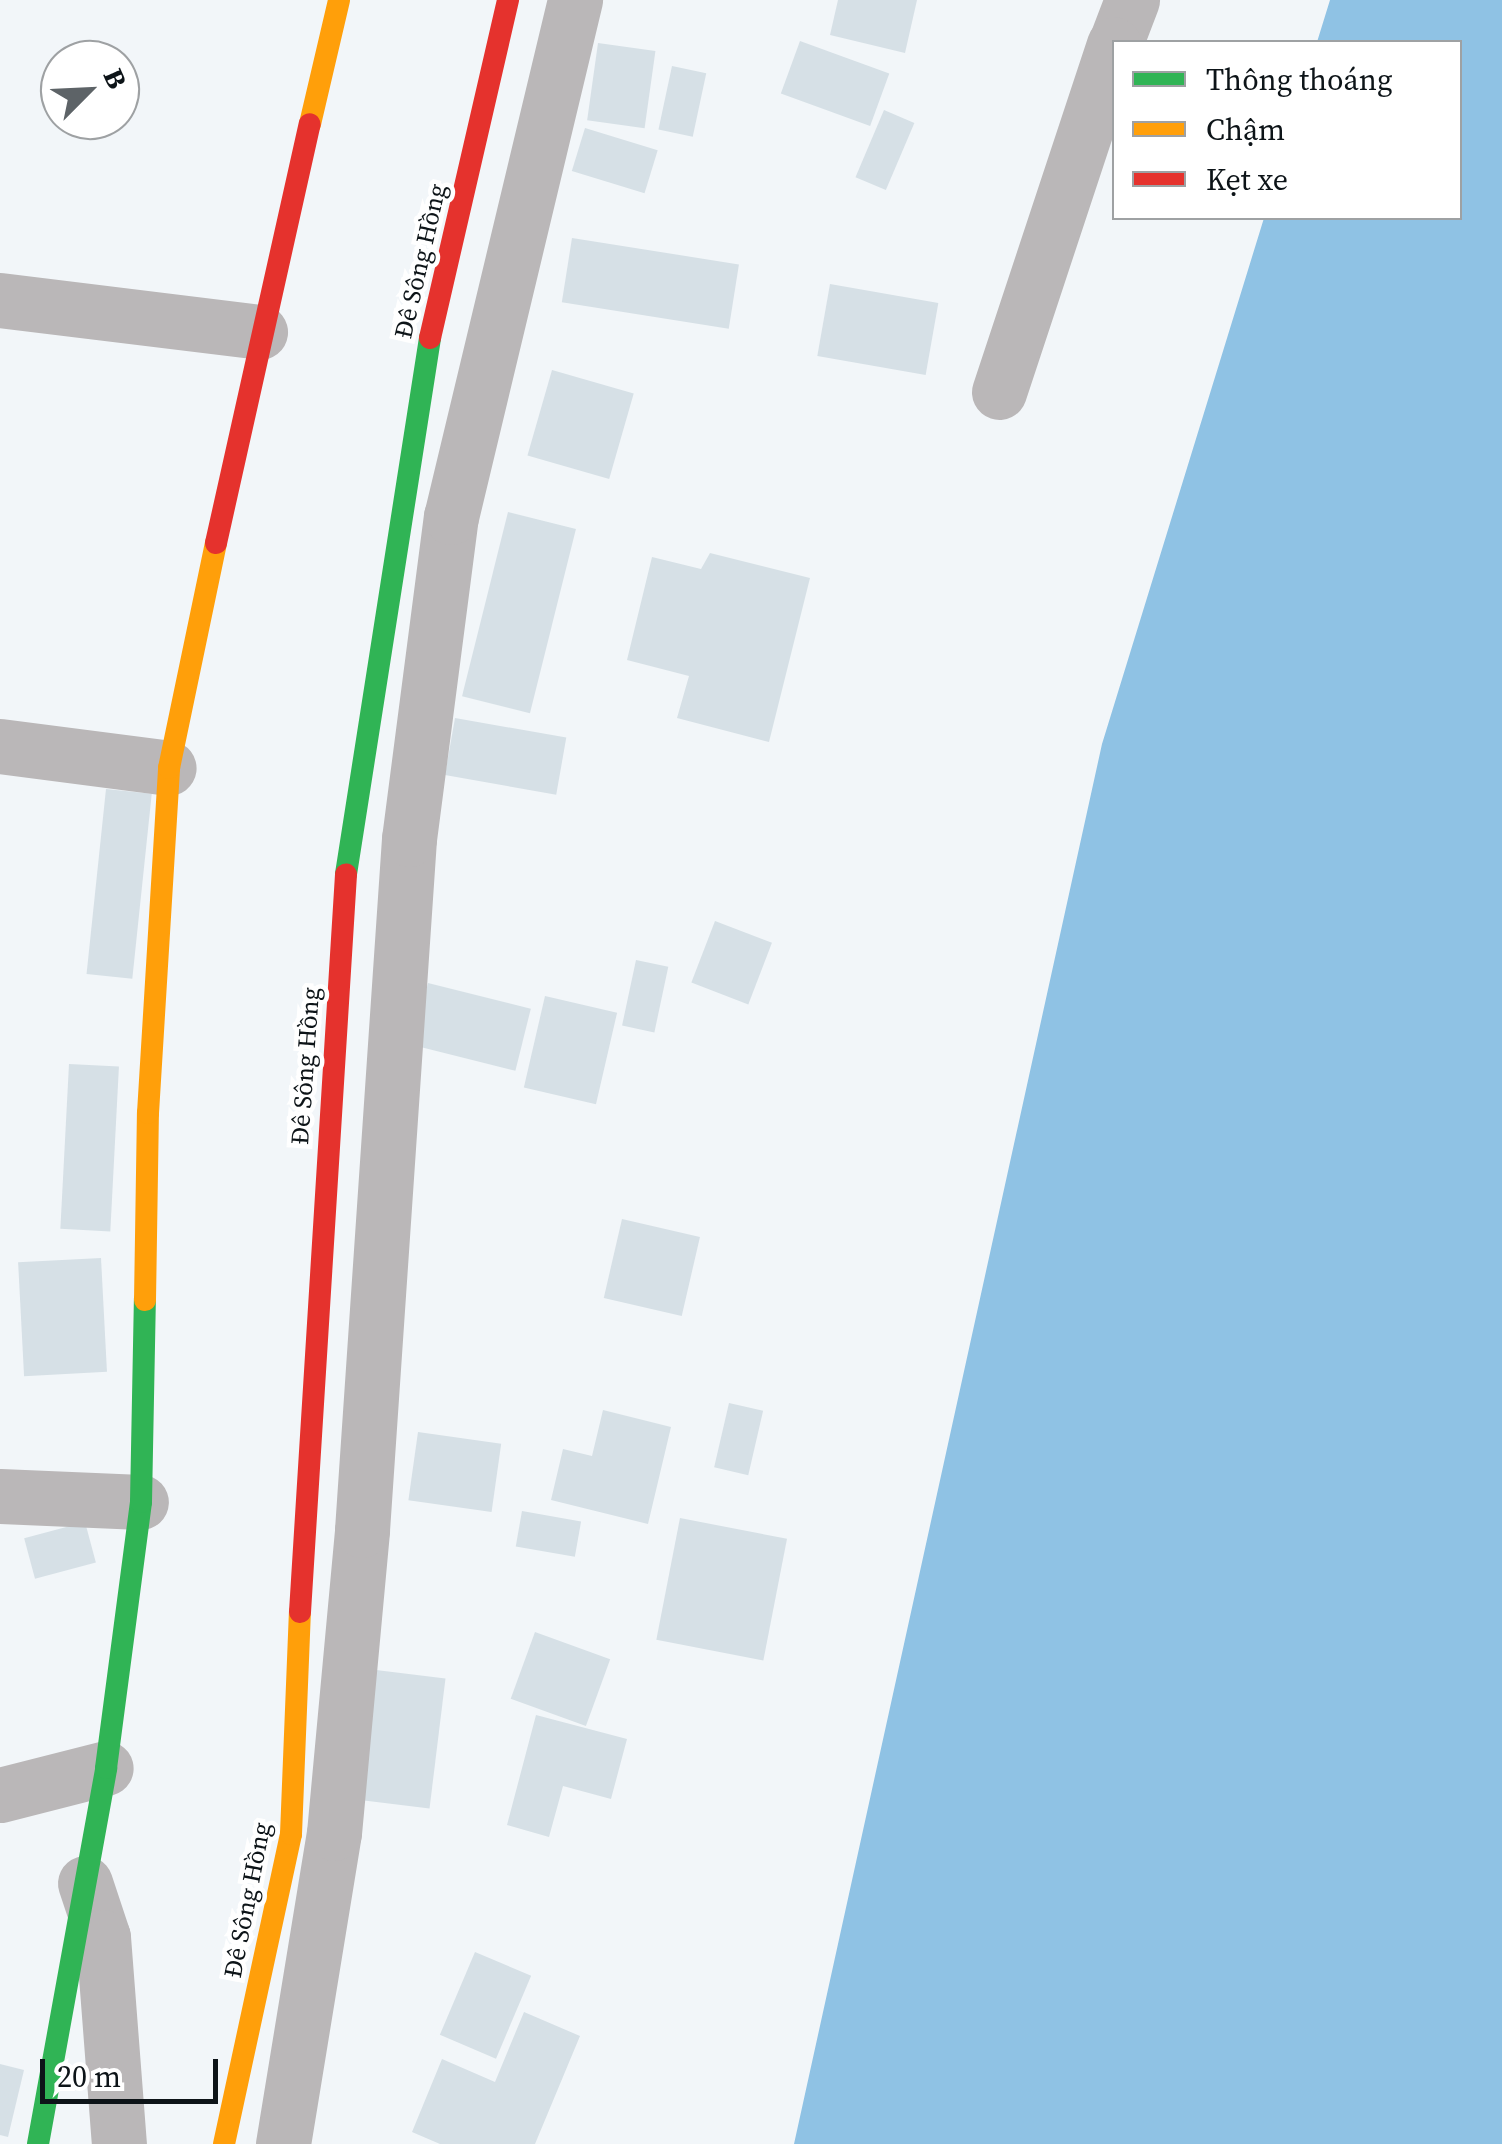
<!DOCTYPE html>
<html>
<head>
<meta charset="utf-8">
<style>
  body { margin:0 }
  #map { position:relative; width:1502px; height:2144px; overflow:hidden; background:#f2f6f9; font-family:"Source Serif 4",serif }
  div>[style] { position:absolute }
  [style*='--x'] { left:calc(var(--x)*1px); top:calc(var(--y)*1px); width:calc(var(--w)*1px); rotate:calc(var(--a)*1deg) }
  .water>* { inset:0; background:#8fc2e4 }
  .building>* { inset:0; background:#d6e0e6; transform-origin:0 0 }
  .street>* { height:55px; margin:-27.5px; padding:0 27.5px; transform-origin:27.5px; border-radius:27.5px; background:#bab7b8 }
  .fast>* { height:22px; margin:-11px; padding:0 11px; transform-origin:11px; border-radius:11px; background:#30b455 }
  .slow>* { height:22px; margin:-11px; padding:0 11px; transform-origin:11px; border-radius:11px; background:#ff9f0a }
  .jam>* { height:22px; margin:-11px; padding:0 11px; transform-origin:11px; border-radius:11px; background:#e5322d }
  span { translate:-50% -50%; white-space:nowrap; text-align:center; line-height:1.15; -webkit-text-stroke:9px #fff; paint-order:stroke }
  .street-label { font-size:25px; color:#0d1418 }
  .legend { position:absolute; left:1112px; top:40px; width:350px; height:180px; box-sizing:border-box; background:#fff; border:2px solid #9ea1a3; margin:0; padding:12px 18px; list-style:none; font-size:30px; color:#0d1418 }
  .legend li { display:flex; align-items:center; gap:20px; height:50px }
  .legend b { width:50px; border:2px solid #9ea1a3 }
  .north { position:absolute; left:40px; top:40px; width:100px; height:100px; box-sizing:border-box; background:#fff; border:2px solid #9ea1a3; border-radius:50%; rotate:66deg; font-size:28px; font-weight:700; line-height:40px; text-align:center; color:#0d1418 }
  .north::after { content:''; display:block; margin:auto; width:35px; height:45px; background:#5d6367; clip-path:polygon(50% 0,100% 100%,50% 72%,0 100%) }
  .scale { position:absolute; left:40px; top:2059px; width:178px; height:45px; box-sizing:border-box; border:5px solid #0d1418; border-top:0; padding-left:12px; font-size:30px; line-height:35px; white-space:nowrap; color:#0d1418; -webkit-text-stroke:8px #fff; paint-order:stroke }
</style>
</head>
<body>
<div id="map">
  <div class="water">
    <i style="clip-path:polygon(1330px 0,1502px 0,1502px 2144px,794px 2144px,1102px 744px,1264px 218px,1460px 218px,1460px 42px,1317px 42px)"></i>
  </div>
  <div class="building">
    <i style="clip-path:polygon(838px 0,917px 0,905px 53px,830px 35px)"></i>
    <i style="left:800px;top:41px;width:95px;height:56px;rotate:20deg"></i>
    <i style="left:598px;top:43px;width:58px;height:78px;rotate:8deg"></i>
    <i style="left:672px;top:66px;width:35px;height:65px;rotate:12deg"></i>
    <i style="left:884px;top:110px;width:33px;height:73px;rotate:23deg"></i>
    <i style="left:585px;top:128px;width:76px;height:45px;rotate:17deg"></i>
    <i style="left:572px;top:238px;width:169px;height:65px;rotate:9deg"></i>
    <i style="left:830px;top:284px;width:110px;height:73px;rotate:10deg"></i>
    <i style="left:552px;top:370px;width:85px;height:89px;rotate:16deg"></i>
    <i style="left:508px;top:512px;width:70px;height:190px;rotate:14deg"></i>
    <i style="clip-path:polygon(710px 553px,810px 578px,769px 742px,677px 718px,689px 676px,627px 660px,652px 557px,701px 569px)"></i>
    <i style="left:455px;top:718px;width:113px;height:58px;rotate:10deg"></i>
    <i style="left:106px;top:789px;width:46px;height:186px;rotate:6deg"></i>
    <i style="left:715px;top:921px;width:61px;height:66px;rotate:21deg"></i>
    <i style="left:636px;top:960px;width:33px;height:67px;rotate:12deg"></i>
    <i style="left:428px;top:983px;width:106px;height:64px;rotate:14deg"></i>
    <i style="left:545px;top:996px;width:74px;height:94px;rotate:13deg"></i>
    <i style="left:69px;top:1064px;width:50px;height:165px;rotate:3deg"></i>
    <i style="left:622px;top:1219px;width:80px;height:81px;rotate:13deg"></i>
    <i style="left:101px;top:1258px;width:114px;height:83px;rotate:87deg"></i>
    <i style="left:729px;top:1403px;width:35px;height:66px;rotate:13deg"></i>
    <i style="clip-path:polygon(603px 1410px,671px 1427px,648px 1524px,551px 1500px,563px 1449px,592px 1456px)"></i>
    <i style="left:418px;top:1432px;width:84px;height:69px;rotate:8deg"></i>
    <i style="left:522px;top:1511px;width:60px;height:36px;rotate:10deg"></i>
    <i style="left:680px;top:1518px;width:109px;height:124px;rotate:11deg"></i>
    <i style="left:85px;top:1522px;width:42px;height:63px;rotate:75deg"></i>
    <i style="left:535px;top:1632px;width:80px;height:71px;rotate:20deg"></i>
    <i style="left:376px;top:1670px;width:70px;height:131px;rotate:7deg"></i>
    <i style="clip-path:polygon(536px 1715px,627px 1739px,611px 1799px,563px 1786px,549px 1837px,507px 1825px)"></i>
    <i style="left:475px;top:1952px;width:61px;height:90px;rotate:23deg"></i>
    <i style="clip-path:polygon(524px 2012px,580px 2036px,535px 2144px,440px 2144px,412px 2132px,442px 2059px,495px 2082px)"></i>
    <i style="clip-path:polygon(0 2064px,24px 2070px,8px 2137px,0 2135px)"></i>
  </div>
  <div class="street">
    <i style="--x:1116;--y:42;--w:45;--a:-69.1"></i>
    <i style="--x:0;--y:300;--w:262;--a:7"></i>
    <i style="--x:999;--y:392;--w:366;--a:-71.7"></i>
    <i style="--x:0;--y:746;--w:170;--a:7.4"></i>
    <i style="--x:0;--y:1496;--w:141;--a:2.4"></i>
    <i style="--x:0;--y:1795;--w:109;--a:-14.3"></i>
    <i style="--x:85;--y:1883;--w:57;--a:71.6"></i>
    <i style="--x:103;--y:1937;--w:208;--a:85.6"></i>
    <i style="--x:283;--y:2144;--w:315;--a:-80.7"></i>
    <i style="--x:334;--y:1833;--w:304;--a:-84.7"></i>
    <i style="--x:362;--y:1530;--w:693;--a:-86.11"></i>
    <i style="--x:409;--y:839;--w:325;--a:-82.6"></i>
    <i style="--x:451;--y:517;--w:532;--a:-76.51"></i>
  </div>
  <div class="fast">
    <i style="--x:346;--y:874;--w:543;--a:-81.09"></i>
    <i style="--x:38;--y:2144;--w:382;--a:-79.7"></i>
    <i style="--x:106;--y:1768;--w:268;--a:-82.5"></i>
    <i style="--x:141;--y:1502;--w:202;--a:-88.9"></i>
  </div>
  <div class="slow">
    <i style="--x:310;--y:124;--w:127;--a:-76.8"></i>
    <i style="--x:145;--y:1300;--w:187;--a:-89.1"></i>
    <i style="--x:148;--y:1113;--w:346;--a:-86.5"></i>
    <i style="--x:169;--y:768;--w:230;--a:-78.2"></i>
    <i style="--x:224;--y:2144;--w:317;--a:-77.8"></i>
    <i style="--x:291;--y:1834;--w:222;--a:-87.7"></i>
  </div>
  <div class="jam">
    <i style="--x:430;--y:338;--w:347;--a:-77"></i>
    <i style="--x:216;--y:543;--w:429;--a:-77.4"></i>
    <i style="--x:300;--y:1612;--w:739;--a:-86.43"></i>
  </div>
  <div class="street-label">
    <span style="left:420px;top:261px;rotate:-77deg">Đê Sông Hồng</span>
    <span style="left:305px;top:1066px;rotate:-86deg">Đê Sông Hồng</span>
    <span style="left:247px;top:1900px;rotate:-79deg">Đê Sông Hồng</span>
  </div>
  <ul class="legend">
  <li><b style="height:12px;background:#30b455"></b>Thông thoáng</li>
  <li><b style="height:12px;background:#ff9f0a"></b>Chậm</li>
  <li><b style="height:12px;background:#e5322d"></b>Kẹt xe</li>
  </ul>
  <div class="north">B</div>
  <div class="scale">20 m</div>
</div>
</body>
</html>
